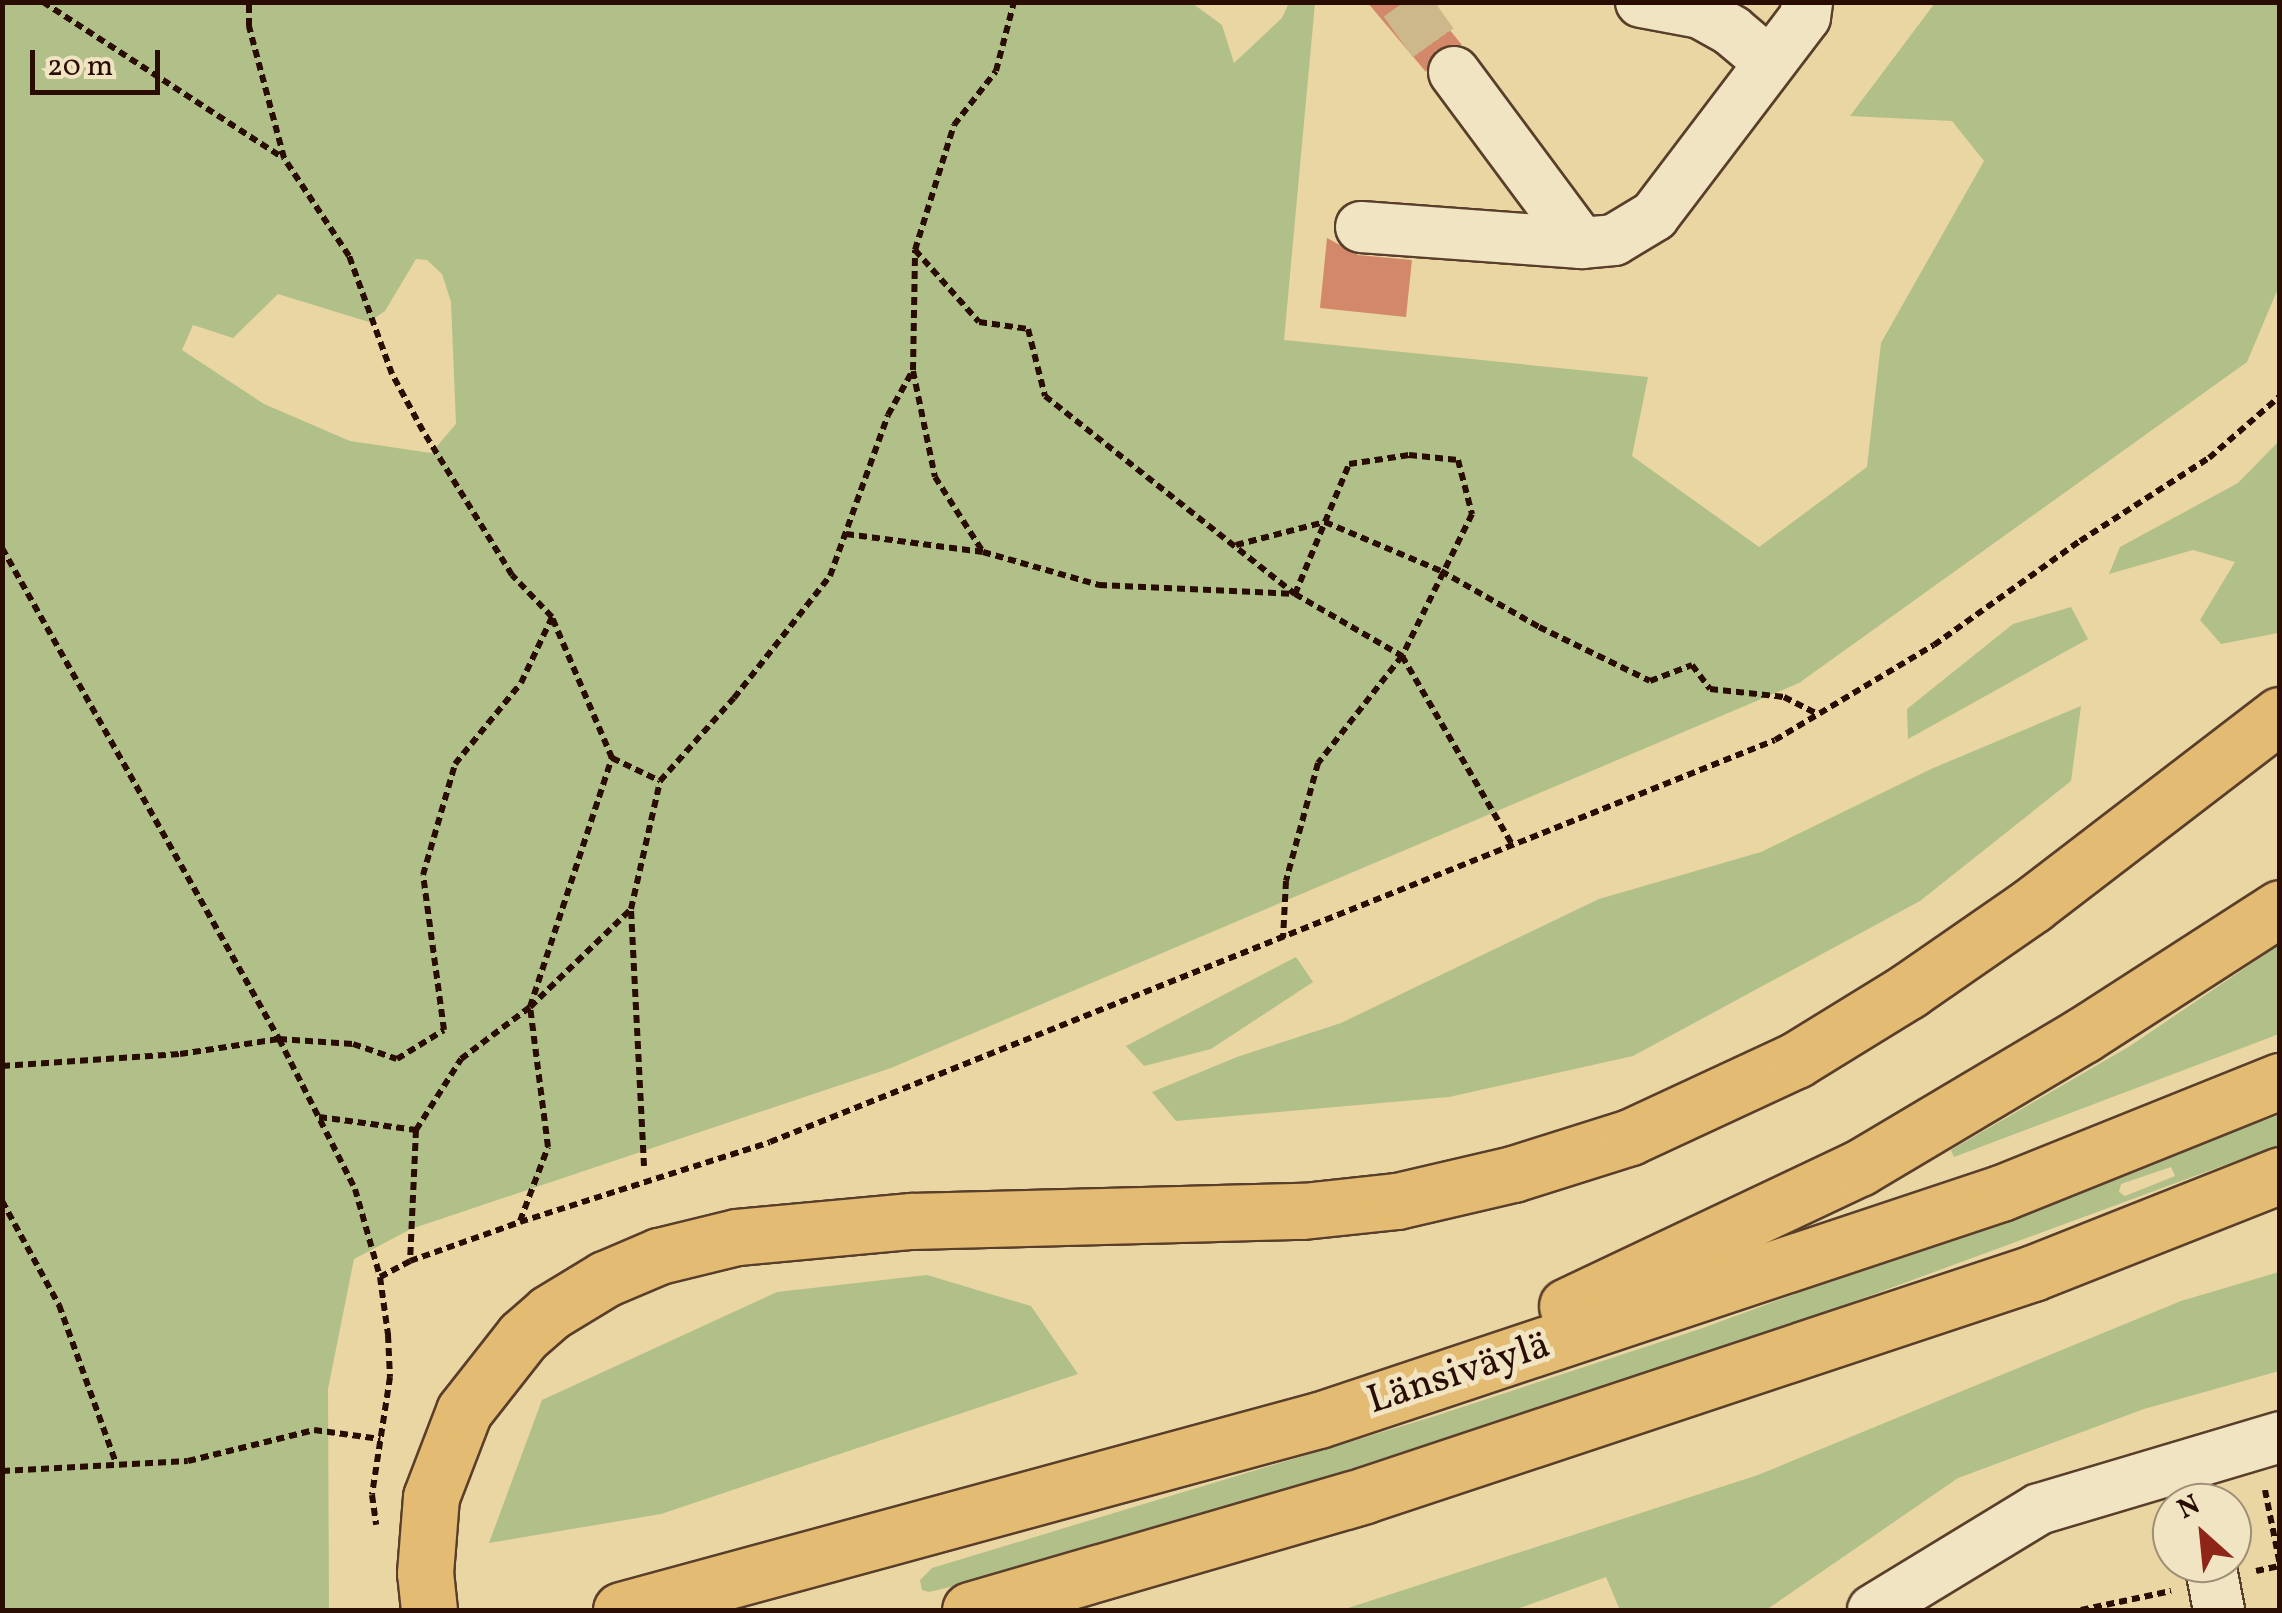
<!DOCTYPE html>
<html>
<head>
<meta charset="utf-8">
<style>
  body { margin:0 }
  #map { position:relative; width:2282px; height:1613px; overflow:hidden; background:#e9d6a3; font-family:Vollkorn,serif }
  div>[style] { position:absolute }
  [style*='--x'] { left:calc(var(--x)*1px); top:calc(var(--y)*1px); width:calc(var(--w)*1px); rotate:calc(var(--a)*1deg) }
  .green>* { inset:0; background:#b1bf89 }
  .building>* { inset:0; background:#d38969 }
  .minor-tunnel>* { height:50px; margin-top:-25px; transform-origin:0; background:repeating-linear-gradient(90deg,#ccb88b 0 50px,transparent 0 75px) }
  .path>* { height:6px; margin-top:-3px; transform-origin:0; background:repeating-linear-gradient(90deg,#290d03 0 8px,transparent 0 13px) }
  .roads { filter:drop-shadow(2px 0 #593f2b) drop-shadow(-2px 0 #593f2b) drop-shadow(0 2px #593f2b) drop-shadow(0 -2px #593f2b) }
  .minor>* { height:50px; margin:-25px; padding:0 25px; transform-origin:25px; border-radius:25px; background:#f1e4c3 }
  .highway>* { height:55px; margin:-27.5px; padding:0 27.5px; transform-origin:27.5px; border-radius:27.5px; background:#e4bb72 }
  span { translate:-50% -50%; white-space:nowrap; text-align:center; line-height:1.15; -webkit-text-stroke:10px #f1e4c3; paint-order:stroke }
  .street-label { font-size:40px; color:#290d03 }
  .frame { position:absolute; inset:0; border:5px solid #290d03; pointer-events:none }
  .north { position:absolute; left:2152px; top:1483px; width:100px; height:100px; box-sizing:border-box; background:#f1e4c3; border:2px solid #a18e76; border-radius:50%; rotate:333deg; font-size:28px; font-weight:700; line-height:40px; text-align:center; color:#290d03 }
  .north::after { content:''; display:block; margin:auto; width:35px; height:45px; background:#8f2418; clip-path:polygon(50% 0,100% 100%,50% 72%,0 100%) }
  .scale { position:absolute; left:30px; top:50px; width:130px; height:45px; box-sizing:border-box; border:5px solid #290d03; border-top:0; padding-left:12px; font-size:30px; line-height:35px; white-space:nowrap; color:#290d03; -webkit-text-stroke:8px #f1e4c3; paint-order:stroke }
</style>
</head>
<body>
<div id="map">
  <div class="green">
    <i style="clip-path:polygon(evenodd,3px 2px,1192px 3px,1222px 25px,1234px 63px,1282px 18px,1289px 3px,1315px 3px,1284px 340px,1648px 377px,1632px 456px,1759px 547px,1867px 467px,1881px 343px,1984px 161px,1952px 121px,1850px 116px,1935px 3px,2279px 3px,2279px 286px,2247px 362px,1799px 683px,891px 1068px,411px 1229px,354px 1259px,328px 1389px,329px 1610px,3px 1610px,3px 2px,416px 259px,427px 260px,442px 274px,451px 302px,456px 424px,431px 453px,350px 441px,264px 404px,182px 350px,193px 325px,233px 338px,278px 294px,369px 322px,385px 311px,416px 259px)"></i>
    <i style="clip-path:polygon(2279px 441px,2278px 633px,2221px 644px,2200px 620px,2235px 562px,2193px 550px,2109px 574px,2120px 547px,2238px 483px)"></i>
    <i style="clip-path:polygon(2071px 607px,2088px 639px,1908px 739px,1907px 709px,2013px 624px)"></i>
    <i style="clip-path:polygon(2081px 706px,2071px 781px,1920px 901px,1633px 1056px,1449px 1097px,1176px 1121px,1152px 1092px,1237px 1057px,1341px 1023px,1599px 899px,1761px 852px,1931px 769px)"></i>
    <i style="clip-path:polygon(2279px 945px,2279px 1034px,1954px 1157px,1951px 1150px,2130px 1046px)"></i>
    <i style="clip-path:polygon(1296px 957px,1313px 982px,1211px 1049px,1144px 1066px,1126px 1046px)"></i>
    <i style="clip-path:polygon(evenodd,2279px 1115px,2279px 1145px,1714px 1353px,1248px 1502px,1015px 1571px,929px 1592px,922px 1590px,920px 1580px,932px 1568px,1432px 1417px,1703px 1328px,2279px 1115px,2171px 1167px,2175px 1176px,2125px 1196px,2119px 1192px,2121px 1184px,2171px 1167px)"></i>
    <i style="clip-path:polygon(2279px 1272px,2279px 1371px,2144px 1409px,1958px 1478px,1766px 1610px,1620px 1610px,1606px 1577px,1514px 1610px,1342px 1610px,1758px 1475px,2181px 1301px)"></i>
    <i style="clip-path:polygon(927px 1275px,1031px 1306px,1078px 1374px,661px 1514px,489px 1543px,542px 1400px,777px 1292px)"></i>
  </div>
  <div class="building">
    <i style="clip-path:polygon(1367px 2px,1427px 2px,1462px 45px,1436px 50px,1426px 72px)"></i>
    <i style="clip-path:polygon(1327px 238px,1358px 255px,1412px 260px,1406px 317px,1320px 308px)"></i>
  </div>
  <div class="minor-tunnel">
    <i style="--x:1404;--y:2;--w:86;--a:54.5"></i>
  </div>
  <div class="path">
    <i style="--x:43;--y:2;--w:286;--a:33"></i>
    <i style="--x:915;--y:250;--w:96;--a:48.4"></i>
    <i style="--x:979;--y:322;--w:49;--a:8.1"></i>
    <i style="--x:1028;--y:329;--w:69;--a:75.8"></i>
    <i style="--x:1045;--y:396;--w:319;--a:38.4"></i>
    <i style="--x:1295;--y:594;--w:141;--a:-67.4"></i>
    <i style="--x:1349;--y:464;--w:61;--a:-8.5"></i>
    <i style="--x:1409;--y:455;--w:49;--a:5.8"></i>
    <i style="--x:1458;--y:460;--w:56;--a:75.5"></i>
    <i style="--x:1472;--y:514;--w:158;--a:116.2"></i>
    <i style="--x:1402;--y:656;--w:136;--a:128.1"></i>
    <i style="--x:1318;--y:763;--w:122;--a:105.2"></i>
    <i style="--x:1286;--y:881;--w:57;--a:93"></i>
    <i style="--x:913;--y:371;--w:108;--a:78.3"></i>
    <i style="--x:935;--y:477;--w:89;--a:57.4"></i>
    <i style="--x:846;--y:534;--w:138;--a:7.5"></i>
    <i style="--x:983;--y:552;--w:121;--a:15.9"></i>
    <i style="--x:1099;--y:585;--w:196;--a:2.6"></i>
    <i style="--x:1295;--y:594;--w:124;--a:30.1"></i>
    <i style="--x:1402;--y:656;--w:220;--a:59.7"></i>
    <i style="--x:1236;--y:545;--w:92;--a:-14.5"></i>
    <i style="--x:1325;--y:522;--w:126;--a:22.9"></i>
    <i style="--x:1441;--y:571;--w:113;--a:29.7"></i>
    <i style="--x:1539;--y:627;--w:123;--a:25.9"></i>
    <i style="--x:1650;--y:681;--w:45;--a:-20.9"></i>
    <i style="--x:1692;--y:665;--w:30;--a:53"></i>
    <i style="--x:1710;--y:689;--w:74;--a:6.2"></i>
    <i style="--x:1784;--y:697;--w:38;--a:27"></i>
    <i style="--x:2;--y:548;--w:564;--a:60.57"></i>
    <i style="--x:279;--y:1039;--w:168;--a:63.1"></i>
    <i style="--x:355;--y:1189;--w:91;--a:74.1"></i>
    <i style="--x:380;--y:1277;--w:59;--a:82.1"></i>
    <i style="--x:388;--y:1335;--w:42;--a:87.3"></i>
    <i style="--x:390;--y:1377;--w:119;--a:98.7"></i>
    <i style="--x:372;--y:1495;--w:30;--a:82"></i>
    <i style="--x:612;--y:758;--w:53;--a:25.6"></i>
    <i style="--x:2;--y:1066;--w:178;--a:-3.9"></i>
    <i style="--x:180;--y:1054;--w:100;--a:-8.6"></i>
    <i style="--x:279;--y:1039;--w:74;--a:3.9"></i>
    <i style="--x:353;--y:1044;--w:46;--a:18.8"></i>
    <i style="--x:397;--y:1059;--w:55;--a:-31.7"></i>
    <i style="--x:444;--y:1030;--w:156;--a:-97.7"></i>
    <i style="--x:423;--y:875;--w:116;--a:-73.9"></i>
    <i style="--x:455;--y:764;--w:104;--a:-50.8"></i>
    <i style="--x:521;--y:683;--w:73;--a:-64.8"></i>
    <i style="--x:552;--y:617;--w:58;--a:-133.6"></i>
    <i style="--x:512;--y:575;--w:169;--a:-121.7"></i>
    <i style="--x:423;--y:431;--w:65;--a:-118.5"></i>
    <i style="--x:392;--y:374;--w:126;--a:-110"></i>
    <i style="--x:349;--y:256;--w:118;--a:-123.6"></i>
    <i style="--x:284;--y:158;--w:137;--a:-104.9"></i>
    <i style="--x:249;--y:26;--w:24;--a:-90"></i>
    <i style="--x:319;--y:1117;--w:98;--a:7.6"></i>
    <i style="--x:416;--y:1130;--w:131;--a:92.6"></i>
    <i style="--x:416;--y:1130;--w:84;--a:-57.6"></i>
    <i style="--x:461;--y:1059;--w:86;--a:-37"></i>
    <i style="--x:530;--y:1007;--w:141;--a:-44.1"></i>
    <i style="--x:644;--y:1166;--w:257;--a:-92.9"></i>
    <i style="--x:631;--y:909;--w:131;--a:-77.2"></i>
    <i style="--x:660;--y:781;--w:111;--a:-48.3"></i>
    <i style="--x:734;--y:698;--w:155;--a:-51.8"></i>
    <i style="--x:830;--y:576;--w:171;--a:-70.2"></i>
    <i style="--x:888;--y:415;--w:51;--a:-60.9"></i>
    <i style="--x:913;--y:370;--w:120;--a:-89"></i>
    <i style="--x:915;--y:250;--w:131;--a:-72.7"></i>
    <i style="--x:954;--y:125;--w:68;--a:-52.1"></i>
    <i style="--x:996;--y:71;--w:71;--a:-75.4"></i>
    <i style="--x:2;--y:1201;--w:119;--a:61.3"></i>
    <i style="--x:59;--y:1305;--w:168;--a:70.2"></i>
    <i style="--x:520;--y:1221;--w:79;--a:-69.3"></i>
    <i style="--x:548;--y:1147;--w:141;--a:-97.3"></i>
    <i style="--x:530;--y:1007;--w:262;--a:-71.8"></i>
    <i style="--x:612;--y:758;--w:153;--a:-113.1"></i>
    <i style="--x:380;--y:1277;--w:34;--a:-28"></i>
    <i style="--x:410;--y:1261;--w:117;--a:-19.5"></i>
    <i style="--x:520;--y:1222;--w:262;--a:-17.7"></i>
    <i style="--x:770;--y:1142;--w:1082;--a:-21.8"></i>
    <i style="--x:1775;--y:740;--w:185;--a:-30.9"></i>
    <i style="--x:1934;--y:645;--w:179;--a:-35.5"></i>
    <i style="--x:2080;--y:541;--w:153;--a:-32.8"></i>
    <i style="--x:2209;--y:458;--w:94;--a:-41.1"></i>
    <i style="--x:2;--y:1471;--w:186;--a:-3.1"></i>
    <i style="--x:188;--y:1461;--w:130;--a:-13.8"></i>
    <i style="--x:314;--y:1430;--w:67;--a:7.8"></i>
    <i style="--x:2265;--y:1490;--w:76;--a:78.7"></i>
    <i style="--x:2256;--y:1571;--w:25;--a:-12"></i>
    <i style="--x:2081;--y:1610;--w:92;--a:-11.9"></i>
  </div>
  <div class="roads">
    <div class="minor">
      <i style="--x:1641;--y:2;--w:60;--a:10.6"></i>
      <i style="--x:1700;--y:13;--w:37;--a:29"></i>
      <i style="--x:1732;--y:31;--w:48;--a:40"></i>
      <i style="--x:1454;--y:72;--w:213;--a:53.4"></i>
      <i style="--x:1581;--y:243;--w:33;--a:-5"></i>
      <i style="--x:1614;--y:240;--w:47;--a:-31"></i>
      <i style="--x:1654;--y:216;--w:250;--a:-52.8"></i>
      <i style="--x:1805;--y:17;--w:15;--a:-82"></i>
      <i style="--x:1361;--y:227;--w:221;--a:4.2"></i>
      <i style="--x:2210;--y:1563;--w:48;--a:79.2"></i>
      <i style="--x:1873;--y:1610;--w:194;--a:-31.3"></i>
      <i style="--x:2039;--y:1509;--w:252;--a:-16.6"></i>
    </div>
    <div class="highway">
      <i style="--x:1567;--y:1306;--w:323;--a:-25.3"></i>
      <i style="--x:1859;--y:1168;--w:261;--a:-30.7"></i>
      <i style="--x:2083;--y:1035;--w:234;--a:-32.8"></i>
      <i style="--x:429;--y:1610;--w:37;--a:-96"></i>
      <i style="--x:425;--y:1573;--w:76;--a:-85.5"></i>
      <i style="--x:431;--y:1497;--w:92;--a:-69"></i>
      <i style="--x:464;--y:1411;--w:95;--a:-51.8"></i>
      <i style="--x:523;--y:1336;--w:35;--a:-41"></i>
      <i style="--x:549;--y:1313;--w:66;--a:-31.3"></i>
      <i style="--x:605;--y:1279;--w:59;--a:-23.1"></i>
      <i style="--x:659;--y:1256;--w:80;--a:-13.7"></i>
      <i style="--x:737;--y:1237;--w:175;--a:-5.3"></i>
      <i style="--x:911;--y:1221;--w:392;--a:-1.5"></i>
      <i style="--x:1303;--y:1211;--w:95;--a:-6.1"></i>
      <i style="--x:1397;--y:1201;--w:119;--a:-13.1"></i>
      <i style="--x:1513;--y:1174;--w:123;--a:-17.5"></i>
      <i style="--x:1630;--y:1137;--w:183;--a:-24.9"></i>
      <i style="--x:1796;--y:1060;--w:132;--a:-31.6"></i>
      <i style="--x:1908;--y:991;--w:151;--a:-34.7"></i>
      <i style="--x:2032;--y:905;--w:312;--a:-37.5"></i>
      <i style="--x:621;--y:1610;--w:723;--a:-15.23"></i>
      <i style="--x:1319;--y:1420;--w:719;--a:-18.41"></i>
      <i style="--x:2001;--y:1193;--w:301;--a:-21.9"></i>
      <i style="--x:970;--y:1610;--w:411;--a:-16.2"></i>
      <i style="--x:1365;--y:1495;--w:704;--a:-18.38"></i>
      <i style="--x:2033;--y:1273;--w:266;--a:-21.6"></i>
    </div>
  </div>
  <div class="street-label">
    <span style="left:1459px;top:1374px;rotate:-18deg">Länsiväylä</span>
  </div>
  <div class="frame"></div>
  <div class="north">N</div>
  <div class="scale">20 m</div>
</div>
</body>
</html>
